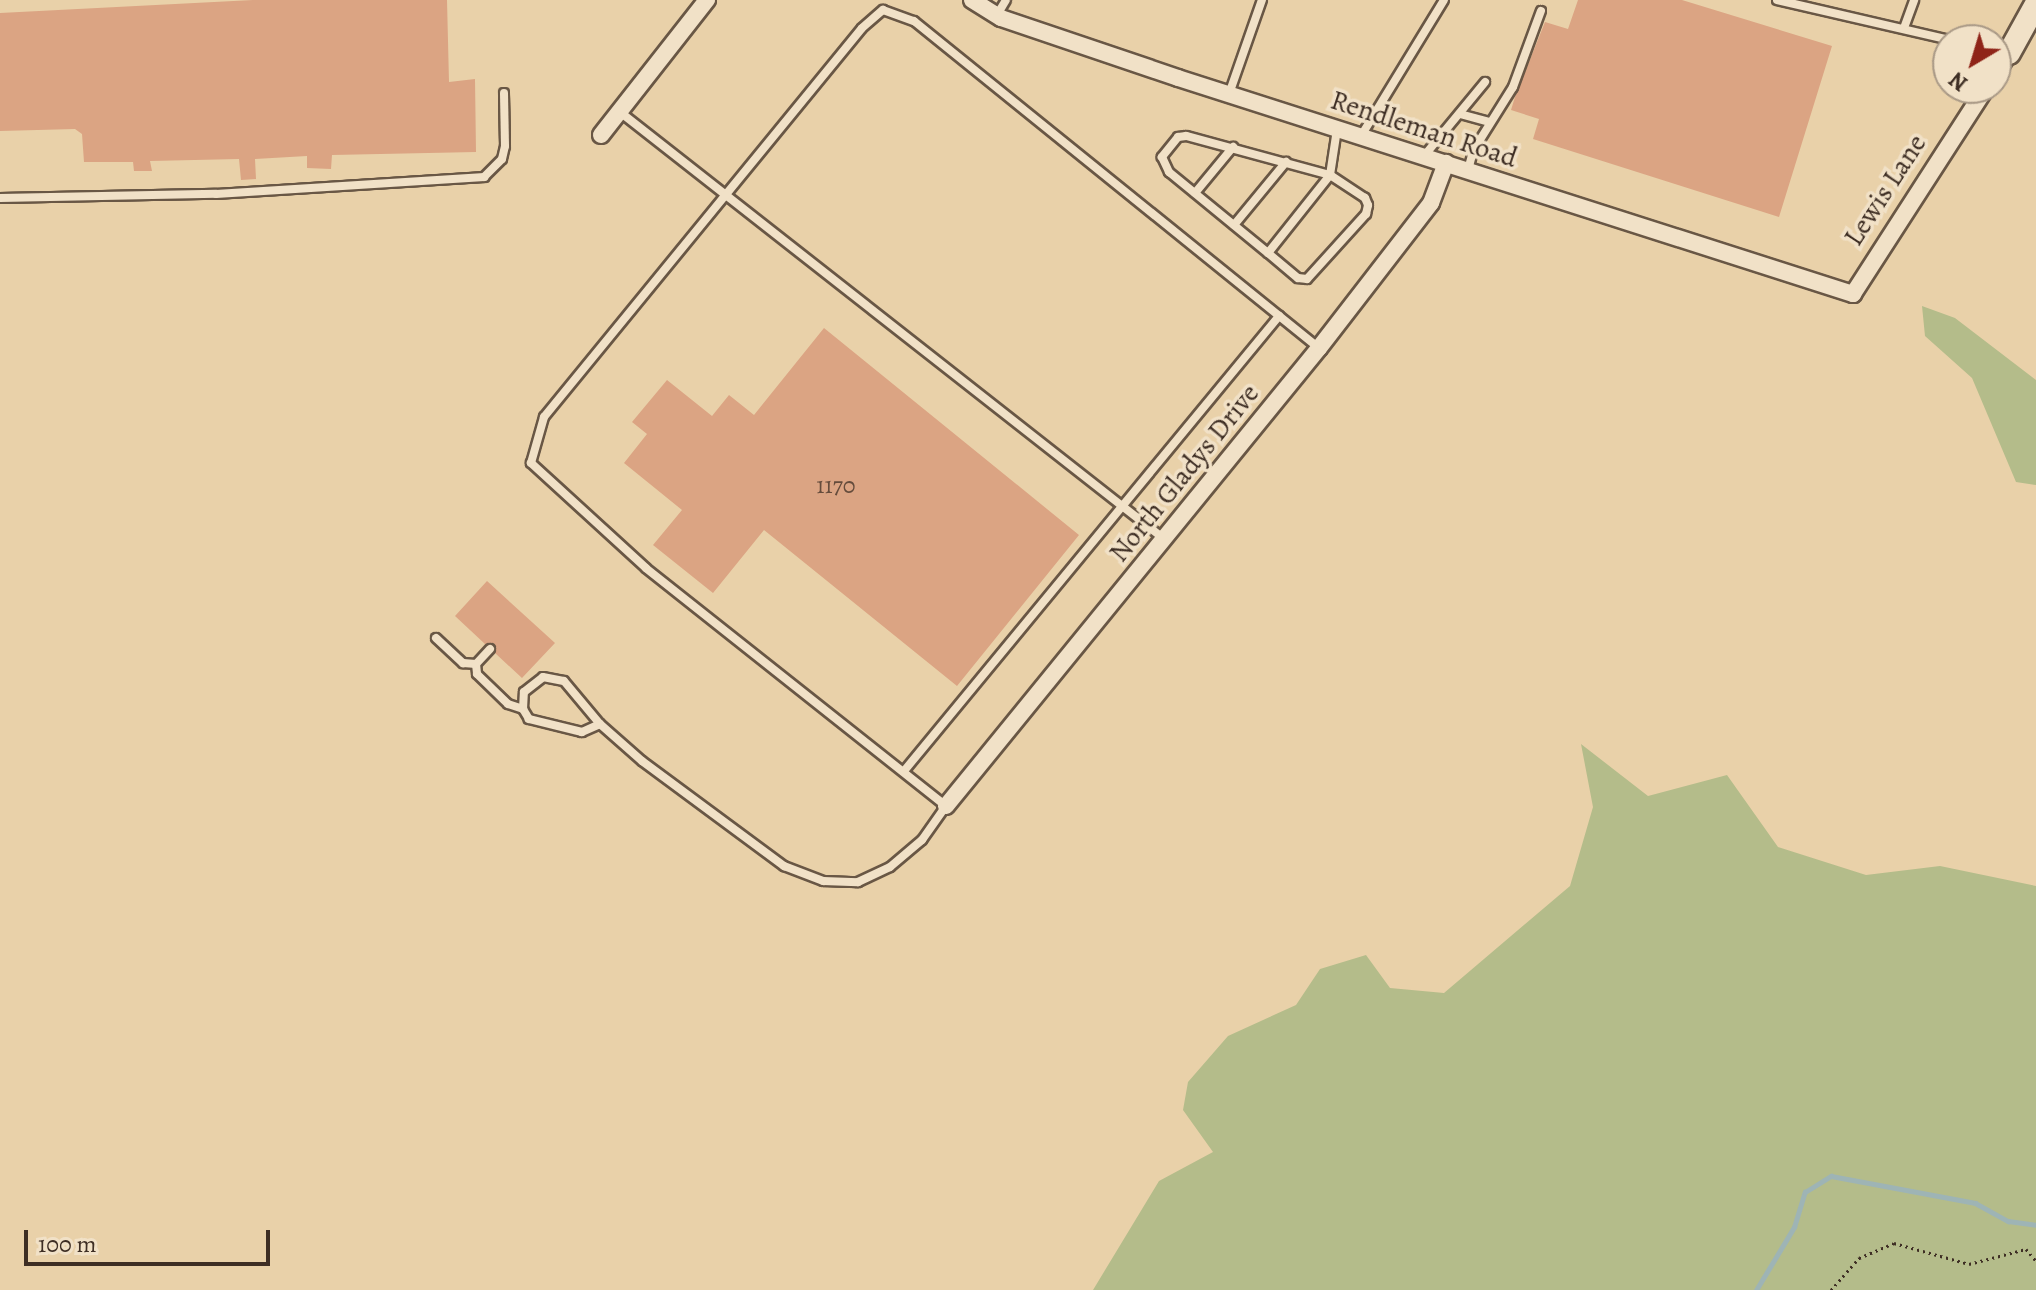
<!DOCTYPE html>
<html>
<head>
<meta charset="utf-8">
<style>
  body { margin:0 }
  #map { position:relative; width:2036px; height:1290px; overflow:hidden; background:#e9d1a9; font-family:Alegreya,serif }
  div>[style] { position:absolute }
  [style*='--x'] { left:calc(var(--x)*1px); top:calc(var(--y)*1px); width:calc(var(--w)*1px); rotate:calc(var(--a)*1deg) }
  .green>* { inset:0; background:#b4bc8a }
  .stream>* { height:5px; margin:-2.5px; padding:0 2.5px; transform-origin:2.5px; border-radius:2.5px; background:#9eb4b5 }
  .building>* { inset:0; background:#dba483 }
  .path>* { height:3px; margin-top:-1.5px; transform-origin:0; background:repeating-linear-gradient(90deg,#3e2e24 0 2px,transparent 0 6px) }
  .roads { filter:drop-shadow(2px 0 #695745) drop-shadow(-2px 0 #695745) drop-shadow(0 2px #695745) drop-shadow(0 -2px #695745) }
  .lane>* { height:8px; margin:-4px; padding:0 4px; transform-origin:4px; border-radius:4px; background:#f1e1c7 }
  .street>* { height:16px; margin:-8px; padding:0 8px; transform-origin:8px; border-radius:8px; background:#f1e1c7 }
  .secondary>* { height:22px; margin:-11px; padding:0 11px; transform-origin:11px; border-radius:11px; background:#f1e1c7 }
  span { translate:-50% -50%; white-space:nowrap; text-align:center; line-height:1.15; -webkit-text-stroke:7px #f1e1c7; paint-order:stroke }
  .number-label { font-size:24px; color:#654c3c }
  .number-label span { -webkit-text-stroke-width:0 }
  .street-label { font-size:28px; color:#3e2e24 }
  .north { position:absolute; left:1932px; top:24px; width:80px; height:80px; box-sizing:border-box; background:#f1e1c7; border:2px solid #a99986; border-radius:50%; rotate:218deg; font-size:22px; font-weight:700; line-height:32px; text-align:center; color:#3e2e24 }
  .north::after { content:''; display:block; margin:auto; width:28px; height:36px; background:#8f2418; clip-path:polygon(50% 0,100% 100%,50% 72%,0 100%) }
  .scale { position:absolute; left:24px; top:1230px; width:246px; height:36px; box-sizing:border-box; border:4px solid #3e2e24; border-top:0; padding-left:10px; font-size:24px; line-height:28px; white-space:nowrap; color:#3e2e24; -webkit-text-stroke:6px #f1e1c7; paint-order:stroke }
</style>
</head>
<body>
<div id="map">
  <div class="green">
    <i style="clip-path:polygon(1922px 306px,1955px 318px,2036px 380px,2036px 485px,2016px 482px,1972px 378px,1925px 336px)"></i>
    <i style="clip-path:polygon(1581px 744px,1648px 796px,1727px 775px,1778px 847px,1866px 875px,1940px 866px,2036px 886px,2036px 1290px,1093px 1290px,1159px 1181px,1213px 1152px,1183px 1110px,1188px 1082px,1228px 1036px,1296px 1005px,1320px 969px,1366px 955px,1390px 988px,1444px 993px,1570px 886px,1593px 807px)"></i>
  </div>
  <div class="stream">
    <i style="--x:1756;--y:1290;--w:74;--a:-58.9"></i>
    <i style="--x:1794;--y:1227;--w:37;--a:-73"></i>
    <i style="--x:1805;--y:1192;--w:31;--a:-32"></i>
    <i style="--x:1831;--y:1176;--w:147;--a:10.6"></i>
    <i style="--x:1975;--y:1203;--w:38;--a:29"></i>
    <i style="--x:2008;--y:1221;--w:28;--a:8"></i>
  </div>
  <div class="building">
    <i style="clip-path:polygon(253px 0,447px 0,449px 82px,475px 79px,476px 152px,332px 155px,331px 169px,307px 168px,307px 156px,255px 159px,256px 179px,241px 180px,239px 159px,150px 161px,152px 171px,134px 171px,133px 162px,84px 162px,82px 134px,75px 129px,0 131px,0 13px)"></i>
    <i style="clip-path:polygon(1578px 0,1682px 0,1832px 46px,1779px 217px,1533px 139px,1539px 119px,1511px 110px,1515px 97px,1545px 22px,1568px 29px)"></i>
    <i style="clip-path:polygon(824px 328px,1079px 535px,957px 686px,764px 530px,713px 593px,653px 545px,682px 510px,624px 463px,647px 434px,632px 422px,667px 380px,712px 416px,729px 395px,754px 415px)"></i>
    <i style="clip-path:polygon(487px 581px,555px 643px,522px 678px,495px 653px,494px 643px,485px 644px,455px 616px)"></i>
  </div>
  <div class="path">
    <i style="--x:1831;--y:1290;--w:43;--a:-48.8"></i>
    <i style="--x:1859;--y:1258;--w:38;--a:-23"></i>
    <i style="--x:1894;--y:1243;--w:78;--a:15.6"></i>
    <i style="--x:1969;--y:1264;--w:59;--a:-14.7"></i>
    <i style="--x:2026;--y:1249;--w:16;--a:50"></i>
  </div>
  <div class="roads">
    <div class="lane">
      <i style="--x:1777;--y:0;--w:178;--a:13"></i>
      <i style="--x:997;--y:15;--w:17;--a:-59"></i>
      <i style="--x:1904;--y:28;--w:30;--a:-70"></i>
      <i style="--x:1229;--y:94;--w:100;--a:-70.7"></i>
      <i style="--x:620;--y:112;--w:690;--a:38.12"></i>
      <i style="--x:1460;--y:114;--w:31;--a:15"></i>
      <i style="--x:1361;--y:136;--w:159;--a:-58.6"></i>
      <i style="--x:1424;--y:156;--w:96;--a:-50.5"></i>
      <i style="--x:1468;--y:170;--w:20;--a:-75"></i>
      <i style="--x:1473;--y:151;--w:75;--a:-58"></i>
      <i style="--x:1513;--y:87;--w:81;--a:-69.8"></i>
      <i style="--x:1195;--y:193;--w:60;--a:-50.4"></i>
      <i style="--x:0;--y:198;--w:216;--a:-1.1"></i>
      <i style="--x:216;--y:194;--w:269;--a:-3.6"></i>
      <i style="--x:484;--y:177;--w:25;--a:-45"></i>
      <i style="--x:502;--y:159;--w:13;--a:-77"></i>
      <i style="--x:505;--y:146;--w:53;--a:-91.1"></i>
      <i style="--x:1234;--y:225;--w:82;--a:-50.5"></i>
      <i style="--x:1268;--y:253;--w:100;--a:-51.5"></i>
      <i style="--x:1330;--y:175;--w:149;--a:-164.8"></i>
      <i style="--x:1186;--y:136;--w:8;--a:173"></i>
      <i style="--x:1178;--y:137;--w:26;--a:129"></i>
      <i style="--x:1162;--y:157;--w:17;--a:65"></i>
      <i style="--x:1169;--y:172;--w:128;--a:39.3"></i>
      <i style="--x:1268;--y:253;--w:39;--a:40"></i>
      <i style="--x:1298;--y:278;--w:9;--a:6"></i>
      <i style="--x:1307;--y:279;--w:88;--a:-47.8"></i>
      <i style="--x:1366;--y:214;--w:9;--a:-77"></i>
      <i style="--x:1368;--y:205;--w:8;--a:-113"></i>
      <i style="--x:1365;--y:198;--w:42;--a:-146.7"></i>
      <i style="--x:1330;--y:175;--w:47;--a:-81.3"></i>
      <i style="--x:436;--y:638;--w:37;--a:43"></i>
      <i style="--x:463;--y:663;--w:13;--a:4"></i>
      <i style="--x:490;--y:649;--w:21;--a:133"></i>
      <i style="--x:476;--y:664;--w:10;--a:84"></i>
      <i style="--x:477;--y:674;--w:43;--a:44.1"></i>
      <i style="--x:508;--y:704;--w:16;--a:18"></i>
      <i style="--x:600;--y:724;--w:20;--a:156"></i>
      <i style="--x:582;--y:732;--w:55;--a:-166.2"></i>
      <i style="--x:529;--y:719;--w:12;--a:-121"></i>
      <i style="--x:523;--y:709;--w:17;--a:-87"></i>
      <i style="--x:524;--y:692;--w:24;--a:-38"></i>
      <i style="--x:543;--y:677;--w:21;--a:11"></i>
      <i style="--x:564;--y:681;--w:56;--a:50.1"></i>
      <i style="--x:600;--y:724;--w:56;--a:41.4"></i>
      <i style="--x:642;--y:761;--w:177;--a:36.5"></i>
      <i style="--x:784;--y:866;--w:42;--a:21"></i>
      <i style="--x:823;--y:881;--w:35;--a:2"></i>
      <i style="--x:858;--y:882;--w:35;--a:-25"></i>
      <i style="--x:890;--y:867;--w:42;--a:-40.2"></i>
      <i style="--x:922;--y:840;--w:42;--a:-54.8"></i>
      <i style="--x:946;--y:806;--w:383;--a:-141.6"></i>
      <i style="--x:646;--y:568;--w:156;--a:-137.6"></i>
      <i style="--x:531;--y:463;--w:48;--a:-74.2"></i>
      <i style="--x:544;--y:417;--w:502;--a:-50.73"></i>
      <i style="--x:862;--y:28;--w:28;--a:-41"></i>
      <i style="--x:883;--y:10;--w:33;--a:20"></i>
      <i style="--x:914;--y:21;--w:521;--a:38.92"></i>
      <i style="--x:904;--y:771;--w:590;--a:-50.51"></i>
    </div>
    <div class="street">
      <i style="--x:972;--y:0;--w:34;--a:32"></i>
      <i style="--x:1001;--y:18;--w:187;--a:18.7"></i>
      <i style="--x:1178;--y:78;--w:709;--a:17.74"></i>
      <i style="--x:1853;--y:294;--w:245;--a:-57.2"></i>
      <i style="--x:1996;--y:73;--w:24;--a:-57"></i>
      <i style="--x:601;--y:135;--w:172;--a:-51.9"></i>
      <i style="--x:946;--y:806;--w:591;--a:-50.84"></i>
      <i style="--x:1319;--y:348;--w:183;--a:-52.3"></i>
      <i style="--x:1431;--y:203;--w:43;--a:-69.4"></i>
    </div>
    <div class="secondary">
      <i style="--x:2009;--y:53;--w:56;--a:-61.1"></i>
    </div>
  </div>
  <div class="number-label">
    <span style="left:836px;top:486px">1170</span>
  </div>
  <div class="street-label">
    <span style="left:1424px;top:129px;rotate:18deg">Rendleman Road</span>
    <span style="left:1885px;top:190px;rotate:-57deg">Lewis Lane</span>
    <span style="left:1184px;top:473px;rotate:-51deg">North Gladys Drive</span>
  </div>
  <div class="north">N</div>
  <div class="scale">100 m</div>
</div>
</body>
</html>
